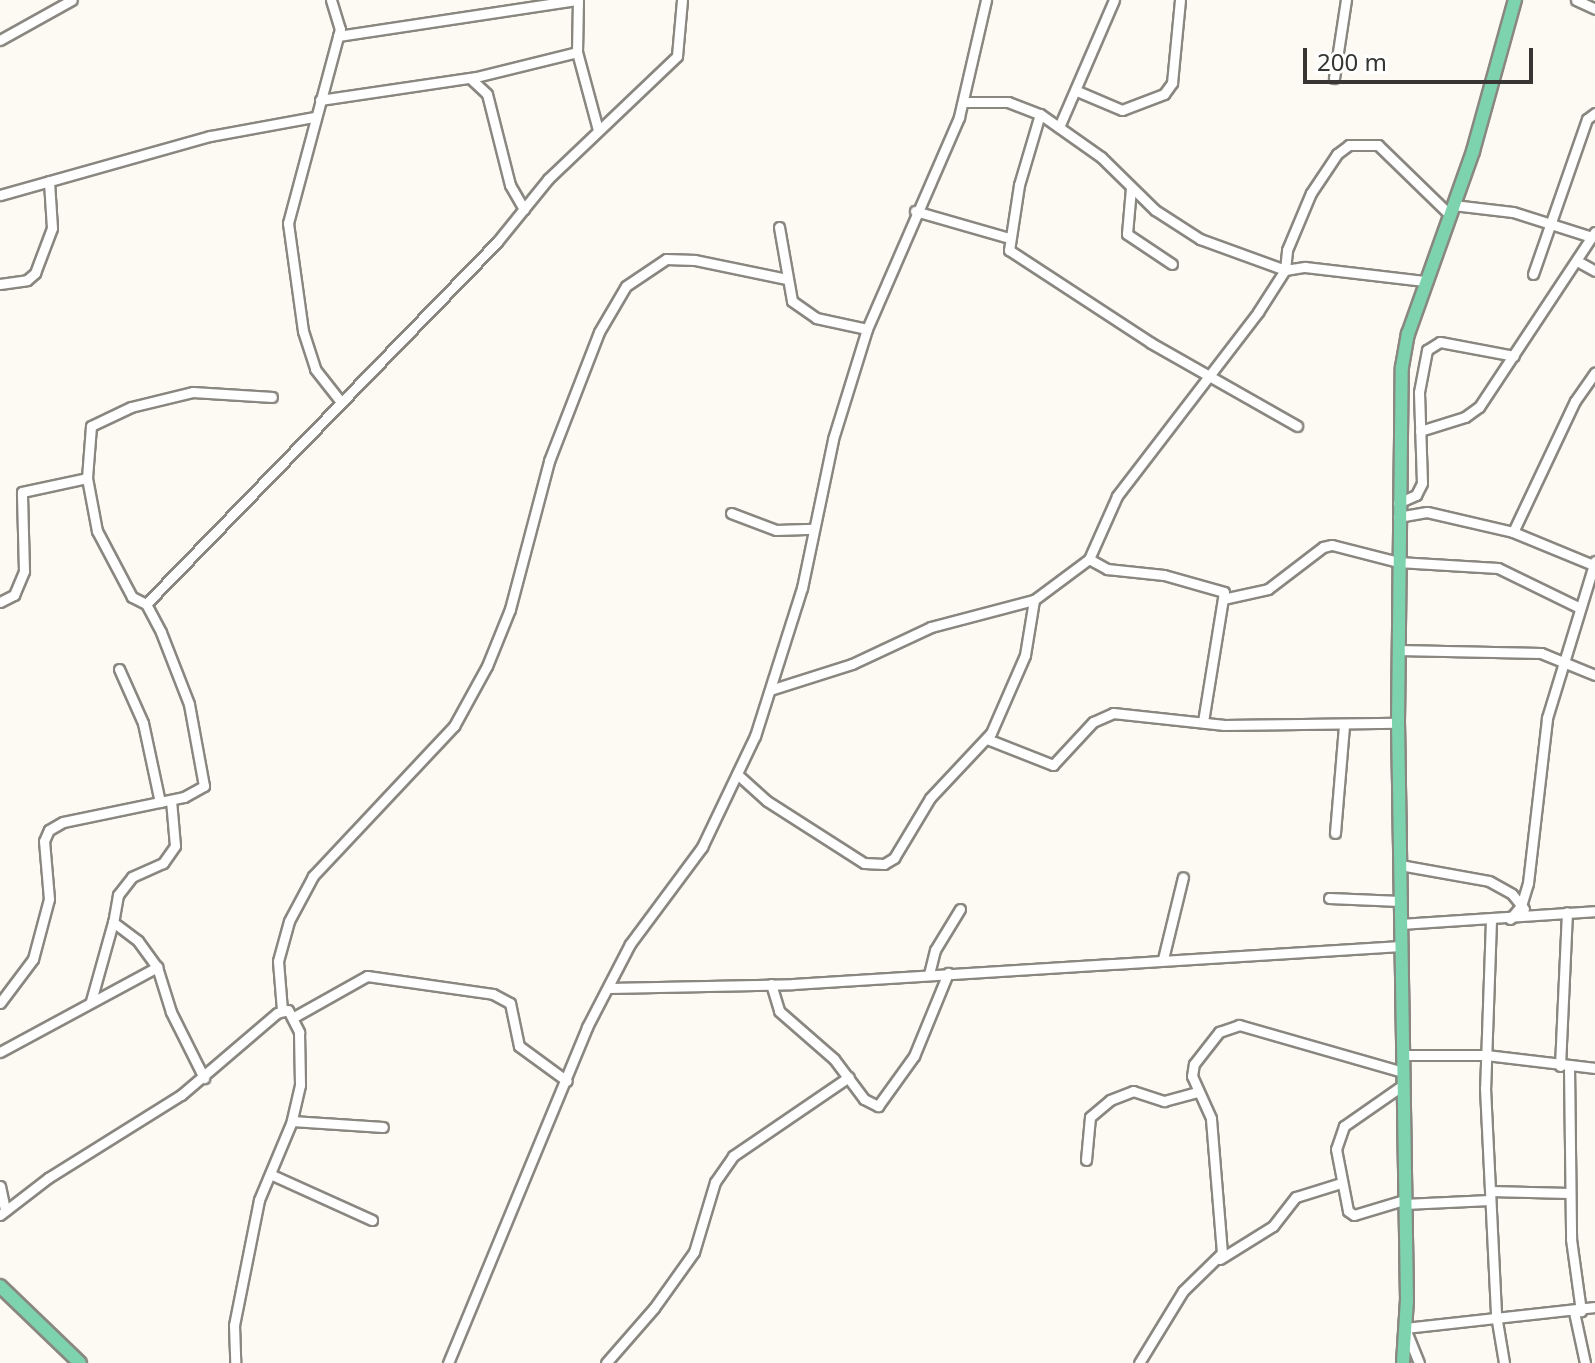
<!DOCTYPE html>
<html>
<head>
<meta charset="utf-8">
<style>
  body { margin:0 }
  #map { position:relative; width:1595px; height:1363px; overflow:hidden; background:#fcfaf3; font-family:"Noto Sans",sans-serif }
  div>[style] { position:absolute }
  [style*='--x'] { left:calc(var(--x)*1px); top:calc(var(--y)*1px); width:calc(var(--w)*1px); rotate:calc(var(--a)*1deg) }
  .roads { filter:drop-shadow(2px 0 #898780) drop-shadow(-2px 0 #898780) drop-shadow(0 2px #898780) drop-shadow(0 -2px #898780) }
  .minor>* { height:9px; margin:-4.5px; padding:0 4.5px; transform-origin:4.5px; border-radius:4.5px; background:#fff }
  .major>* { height:12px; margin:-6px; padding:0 6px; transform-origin:6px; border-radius:6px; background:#7dd3ae }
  span { translate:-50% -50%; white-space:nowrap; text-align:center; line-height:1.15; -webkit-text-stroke:6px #fff; paint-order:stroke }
  .scale { position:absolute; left:1303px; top:48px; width:230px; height:36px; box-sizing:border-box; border:4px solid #373633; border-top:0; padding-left:10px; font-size:24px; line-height:28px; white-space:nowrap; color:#373633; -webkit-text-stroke:6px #fff; paint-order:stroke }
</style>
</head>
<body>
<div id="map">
  <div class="roads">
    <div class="minor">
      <i style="--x:331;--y:0;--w:30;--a:73"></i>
      <i style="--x:340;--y:29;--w:201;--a:105"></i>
      <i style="--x:288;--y:223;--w:109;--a:82.1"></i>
      <i style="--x:303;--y:331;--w:40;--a:72"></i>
      <i style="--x:315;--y:369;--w:42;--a:51.8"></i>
      <i style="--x:1576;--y:0;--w:21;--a:25"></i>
      <i style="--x:338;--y:36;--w:241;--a:-8.6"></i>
      <i style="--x:0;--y:40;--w:82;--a:-29.1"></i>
      <i style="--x:577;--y:52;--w:52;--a:-88.9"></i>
      <i style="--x:470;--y:78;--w:23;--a:43"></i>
      <i style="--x:487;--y:94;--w:94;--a:75.8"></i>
      <i style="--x:510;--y:185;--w:28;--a:60"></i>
      <i style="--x:1334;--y:78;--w:79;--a:-81.3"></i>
      <i style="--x:1077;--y:91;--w:49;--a:22.9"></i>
      <i style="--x:1122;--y:110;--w:45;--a:-20.9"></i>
      <i style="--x:1164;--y:94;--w:14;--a:-54"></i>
      <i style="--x:1172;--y:83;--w:83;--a:-84.5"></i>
      <i style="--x:320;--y:100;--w:158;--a:-8.4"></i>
      <i style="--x:476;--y:77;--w:104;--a:-13.9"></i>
      <i style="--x:577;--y:52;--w:81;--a:74.9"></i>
      <i style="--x:964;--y:102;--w:44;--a:0"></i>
      <i style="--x:1008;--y:102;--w:34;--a:21"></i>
      <i style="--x:1040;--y:114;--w:75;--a:35.2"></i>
      <i style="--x:1101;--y:157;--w:76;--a:44.5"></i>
      <i style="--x:1155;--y:210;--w:54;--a:32.8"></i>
      <i style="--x:1200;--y:239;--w:90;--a:20"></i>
      <i style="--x:1285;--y:270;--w:20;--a:-9"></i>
      <i style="--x:1305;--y:267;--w:120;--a:6.7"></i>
      <i style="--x:1040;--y:114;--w:74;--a:106.5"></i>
      <i style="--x:1019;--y:185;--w:66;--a:98.7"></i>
      <i style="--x:1009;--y:250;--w:170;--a:33.2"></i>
      <i style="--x:1151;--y:343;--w:168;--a:29.6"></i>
      <i style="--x:1059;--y:127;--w:138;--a:-66.6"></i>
      <i style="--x:1131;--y:188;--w:46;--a:95"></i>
      <i style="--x:1127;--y:234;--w:54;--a:33.7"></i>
      <i style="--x:0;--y:195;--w:218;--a:-15.7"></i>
      <i style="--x:210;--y:136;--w:106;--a:-10.4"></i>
      <i style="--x:1453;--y:205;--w:60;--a:6.7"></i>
      <i style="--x:1513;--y:212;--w:83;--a:17.6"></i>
      <i style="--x:915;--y:211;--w:98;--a:16"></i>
      <i style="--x:779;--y:227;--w:75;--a:80"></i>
      <i style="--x:792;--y:301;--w:29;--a:35"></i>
      <i style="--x:816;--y:318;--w:52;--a:12.2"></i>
      <i style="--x:1579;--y:262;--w:18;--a:29"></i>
      <i style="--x:1533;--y:274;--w:164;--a:-70.8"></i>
      <i style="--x:1587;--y:119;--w:10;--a:-37"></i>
      <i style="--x:0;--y:284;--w:27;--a:-8"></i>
      <i style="--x:27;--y:280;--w:11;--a:-41"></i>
      <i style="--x:35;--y:273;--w:48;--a:-69.3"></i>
      <i style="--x:52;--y:228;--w:47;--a:-93.7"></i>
      <i style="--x:1420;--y:431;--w:47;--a:-17.3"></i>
      <i style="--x:1465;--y:417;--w:17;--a:-36"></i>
      <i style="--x:1479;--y:407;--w:210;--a:-56.5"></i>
      <i style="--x:1398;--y:503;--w:20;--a:-24"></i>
      <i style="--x:1416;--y:495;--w:13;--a:-63"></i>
      <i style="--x:1422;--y:483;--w:91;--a:-91.9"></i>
      <i style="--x:1419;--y:392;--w:43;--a:-79.2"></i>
      <i style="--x:1427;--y:350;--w:15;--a:-32"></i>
      <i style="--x:1440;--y:342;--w:75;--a:10.7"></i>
      <i style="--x:731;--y:513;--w:48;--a:20.7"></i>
      <i style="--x:776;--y:530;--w:38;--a:-2"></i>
      <i style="--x:1398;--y:517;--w:29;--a:-10"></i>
      <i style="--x:1427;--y:512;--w:88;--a:13.1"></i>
      <i style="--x:1513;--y:532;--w:87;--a:22.4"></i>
      <i style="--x:1513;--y:532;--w:145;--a:-64.7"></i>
      <i style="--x:1575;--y:401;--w:35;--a:-55"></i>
      <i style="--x:1089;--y:559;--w:21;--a:29"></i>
      <i style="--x:1107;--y:569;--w:57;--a:6"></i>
      <i style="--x:1164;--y:575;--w:62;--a:15.8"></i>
      <i style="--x:1224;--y:592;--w:132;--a:99.2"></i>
      <i style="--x:1223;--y:599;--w:46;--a:-12.5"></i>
      <i style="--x:1268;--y:589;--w:69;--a:-37.4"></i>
      <i style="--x:1323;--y:547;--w:9;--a:-13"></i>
      <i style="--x:1332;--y:545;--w:68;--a:14.4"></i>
      <i style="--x:1398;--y:562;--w:100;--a:3.4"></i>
      <i style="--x:1498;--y:568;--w:91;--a:26"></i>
      <i style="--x:0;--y:602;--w:16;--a:-27"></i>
      <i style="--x:14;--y:595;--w:26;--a:-67"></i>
      <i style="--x:24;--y:571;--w:79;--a:-91.5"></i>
      <i style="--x:22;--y:492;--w:66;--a:-12.2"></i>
      <i style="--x:146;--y:604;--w:504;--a:-45.88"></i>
      <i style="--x:497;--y:242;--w:81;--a:-51"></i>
      <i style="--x:548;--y:179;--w:178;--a:-43.6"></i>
      <i style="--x:677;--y:56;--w:56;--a:-84.9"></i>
      <i style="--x:1398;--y:650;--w:143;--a:1.2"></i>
      <i style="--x:1541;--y:653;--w:58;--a:22.2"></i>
      <i style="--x:119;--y:669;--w:59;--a:66"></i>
      <i style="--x:143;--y:723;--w:81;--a:77.9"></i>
      <i style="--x:770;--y:690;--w:86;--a:-17.6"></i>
      <i style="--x:852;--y:664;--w:87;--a:-25.1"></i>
      <i style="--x:931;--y:627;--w:106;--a:-14.7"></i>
      <i style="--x:987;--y:739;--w:71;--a:21.5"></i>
      <i style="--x:1053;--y:765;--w:59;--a:-47.1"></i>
      <i style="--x:1093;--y:722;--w:22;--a:-24"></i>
      <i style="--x:1113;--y:713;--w:112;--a:6.2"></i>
      <i style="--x:1224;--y:725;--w:174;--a:-0.7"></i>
      <i style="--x:737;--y:774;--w:40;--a:42"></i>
      <i style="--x:767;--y:801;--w:115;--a:32.6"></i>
      <i style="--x:864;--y:863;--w:20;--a:3"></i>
      <i style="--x:884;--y:864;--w:12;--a:-31"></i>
      <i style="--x:894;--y:858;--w:70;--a:-59"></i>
      <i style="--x:930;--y:798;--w:89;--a:-46.8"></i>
      <i style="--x:991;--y:733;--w:85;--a:-66.4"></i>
      <i style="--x:1025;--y:655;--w:56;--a:-80.7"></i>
      <i style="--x:1034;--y:600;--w:69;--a:-36.7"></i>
      <i style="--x:1089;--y:559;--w:69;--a:-66"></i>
      <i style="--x:1117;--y:496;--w:232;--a:-52.5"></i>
      <i style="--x:1258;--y:312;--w:50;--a:-57.3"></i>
      <i style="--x:1285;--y:270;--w:20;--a:-84"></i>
      <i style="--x:1287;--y:250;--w:62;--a:-67.2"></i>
      <i style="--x:1311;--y:193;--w:47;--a:-56.3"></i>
      <i style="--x:1337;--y:154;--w:15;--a:-37"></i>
      <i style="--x:1349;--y:145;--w:29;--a:0"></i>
      <i style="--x:1378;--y:145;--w:99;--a:44.2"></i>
      <i style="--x:171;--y:800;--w:46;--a:85"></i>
      <i style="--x:175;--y:846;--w:21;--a:125"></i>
      <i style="--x:163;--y:863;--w:34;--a:156"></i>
      <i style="--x:132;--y:877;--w:23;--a:128"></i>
      <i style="--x:118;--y:895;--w:27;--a:100"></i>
      <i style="--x:113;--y:922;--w:31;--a:37"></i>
      <i style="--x:138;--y:941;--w:32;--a:54"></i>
      <i style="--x:157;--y:967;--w:47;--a:72.7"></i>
      <i style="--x:171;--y:1012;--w:74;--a:63.4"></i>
      <i style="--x:1335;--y:833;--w:107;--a:-85.2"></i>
      <i style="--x:1400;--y:865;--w:90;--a:10.2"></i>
      <i style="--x:1489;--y:881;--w:26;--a:29"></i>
      <i style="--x:1512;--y:894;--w:19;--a:51"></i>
      <i style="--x:1329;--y:898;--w:71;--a:2.4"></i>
      <i style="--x:1510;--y:919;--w:17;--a:-50"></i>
      <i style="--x:1521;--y:906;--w:24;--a:-73"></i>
      <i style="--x:1528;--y:883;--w:166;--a:-83.4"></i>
      <i style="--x:1547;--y:718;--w:164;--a:-73"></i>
      <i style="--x:1491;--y:920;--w:168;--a:92"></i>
      <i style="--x:1485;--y:1088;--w:227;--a:87.2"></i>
      <i style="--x:1496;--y:1315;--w:49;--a:80.5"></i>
      <i style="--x:1401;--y:924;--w:194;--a:-3.8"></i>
      <i style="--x:1163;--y:959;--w:84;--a:-76.3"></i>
      <i style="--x:929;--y:974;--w:25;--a:-76"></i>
      <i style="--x:935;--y:950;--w:48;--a:-58.6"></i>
      <i style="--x:771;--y:984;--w:28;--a:73"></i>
      <i style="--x:779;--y:1011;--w:73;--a:41.1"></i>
      <i style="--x:834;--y:1059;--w:50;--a:53.1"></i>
      <i style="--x:864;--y:1099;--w:16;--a:27"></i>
      <i style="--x:878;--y:1106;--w:62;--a:-54.2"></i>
      <i style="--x:914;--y:1056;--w:90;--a:-67.7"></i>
      <i style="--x:609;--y:988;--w:184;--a:-1.2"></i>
      <i style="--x:793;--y:984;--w:609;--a:-3.58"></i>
      <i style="--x:91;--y:1001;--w:82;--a:-74.4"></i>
      <i style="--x:0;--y:1003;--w:55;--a:-53.1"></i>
      <i style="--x:33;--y:959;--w:62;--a:-75.1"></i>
      <i style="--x:49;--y:899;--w:58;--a:-94.9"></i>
      <i style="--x:44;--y:841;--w:12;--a:-66"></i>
      <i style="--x:49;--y:830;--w:16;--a:-30"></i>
      <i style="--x:63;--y:822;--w:124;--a:-11.7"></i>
      <i style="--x:184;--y:797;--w:23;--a:-29"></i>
      <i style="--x:204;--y:786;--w:83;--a:-100.4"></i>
      <i style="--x:189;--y:704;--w:77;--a:-111.3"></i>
      <i style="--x:161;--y:632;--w:32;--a:-118"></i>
      <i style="--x:146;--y:604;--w:16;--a:-153"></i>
      <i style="--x:132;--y:597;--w:75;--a:-117.9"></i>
      <i style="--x:97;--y:531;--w:54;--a:-100.7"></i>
      <i style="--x:87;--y:478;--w:52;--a:-85.6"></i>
      <i style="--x:91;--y:426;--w:44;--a:-25.4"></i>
      <i style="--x:131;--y:407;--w:64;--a:-13.6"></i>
      <i style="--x:193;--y:392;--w:79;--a:3.6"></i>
      <i style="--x:282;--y:1010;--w:49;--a:-94.7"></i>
      <i style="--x:278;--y:961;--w:41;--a:-74.6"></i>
      <i style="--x:289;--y:921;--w:51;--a:-61.9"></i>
      <i style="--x:313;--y:876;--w:206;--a:-46.8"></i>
      <i style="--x:454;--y:726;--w:68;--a:-61.2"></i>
      <i style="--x:487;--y:666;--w:61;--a:-68"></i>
      <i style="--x:510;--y:609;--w:153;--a:-75.2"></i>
      <i style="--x:549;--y:461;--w:138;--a:-68.8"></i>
      <i style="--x:599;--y:332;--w:53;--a:-59.6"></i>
      <i style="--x:626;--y:286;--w:48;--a:-34"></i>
      <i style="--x:666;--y:259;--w:29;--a:2"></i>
      <i style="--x:695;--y:260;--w:94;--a:11.7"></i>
      <i style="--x:294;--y:1017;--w:84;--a:-29.3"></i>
      <i style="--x:367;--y:976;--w:127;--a:8.1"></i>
      <i style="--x:493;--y:994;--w:19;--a:28"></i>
      <i style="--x:510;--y:1003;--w:44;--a:78.2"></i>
      <i style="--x:519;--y:1046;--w:59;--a:36.1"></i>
      <i style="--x:0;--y:1052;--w:179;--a:-28.4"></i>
      <i style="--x:1403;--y:1055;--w:83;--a:0"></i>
      <i style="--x:1486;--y:1055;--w:110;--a:6.8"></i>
      <i style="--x:1560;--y:1066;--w:154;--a:-87.4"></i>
      <i style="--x:1569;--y:1066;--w:173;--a:89.3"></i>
      <i style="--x:1571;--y:1239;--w:73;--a:82.1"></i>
      <i style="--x:1403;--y:1085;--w:72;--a:145.2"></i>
      <i style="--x:1344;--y:1126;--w:24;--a:109"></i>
      <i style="--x:1336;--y:1149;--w:63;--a:79"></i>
      <i style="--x:1348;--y:1211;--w:7;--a:34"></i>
      <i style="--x:1354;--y:1215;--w:52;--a:-16.7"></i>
      <i style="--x:292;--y:1121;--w:91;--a:3.8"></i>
      <i style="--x:1086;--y:1160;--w:43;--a:-84.7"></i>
      <i style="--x:1090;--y:1117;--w:26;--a:-40"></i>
      <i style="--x:1110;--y:1100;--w:25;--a:-21"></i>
      <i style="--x:1133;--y:1091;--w:33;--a:18"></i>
      <i style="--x:1164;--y:1101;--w:35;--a:-15"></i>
      <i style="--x:270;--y:1174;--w:112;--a:24.3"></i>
      <i style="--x:0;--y:1186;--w:25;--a:78"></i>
      <i style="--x:1490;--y:1191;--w:79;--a:1.5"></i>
      <i style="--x:1404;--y:1204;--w:86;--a:-2.7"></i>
      <i style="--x:0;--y:1215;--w:61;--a:-37.6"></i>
      <i style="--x:48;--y:1178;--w:157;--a:-32"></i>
      <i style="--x:181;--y:1095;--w:126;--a:-40.5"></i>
      <i style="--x:277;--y:1013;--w:11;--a:-15"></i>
      <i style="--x:288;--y:1010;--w:25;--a:63"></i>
      <i style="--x:299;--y:1032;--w:53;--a:88.9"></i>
      <i style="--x:300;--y:1085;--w:37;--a:103"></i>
      <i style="--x:292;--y:1121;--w:86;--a:112.7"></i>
      <i style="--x:259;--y:1200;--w:127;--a:101.3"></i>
      <i style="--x:234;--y:1325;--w:38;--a:88"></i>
      <i style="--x:1220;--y:1259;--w:62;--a:-31.9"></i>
      <i style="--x:1273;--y:1226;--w:37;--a:-52"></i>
      <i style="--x:1296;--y:1197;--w:47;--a:-17.3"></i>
      <i style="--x:1574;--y:1312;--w:52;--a:77.8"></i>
      <i style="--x:448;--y:1363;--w:364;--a:-67.5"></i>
      <i style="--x:587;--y:1027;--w:93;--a:-62.6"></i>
      <i style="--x:630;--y:944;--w:121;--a:-53.4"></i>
      <i style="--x:702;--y:847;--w:123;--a:-64.5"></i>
      <i style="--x:755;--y:736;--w:155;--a:-72.4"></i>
      <i style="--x:802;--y:588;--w:152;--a:-78.2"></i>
      <i style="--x:833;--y:439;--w:115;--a:-72.8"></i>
      <i style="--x:867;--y:329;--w:231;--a:-66.5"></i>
      <i style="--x:959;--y:117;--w:120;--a:-77"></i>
      <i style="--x:606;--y:1363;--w:73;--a:-48.9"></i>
      <i style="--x:654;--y:1308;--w:69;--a:-54.5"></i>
      <i style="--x:694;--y:1252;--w:73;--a:-73.3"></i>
      <i style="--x:715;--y:1182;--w:32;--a:-55"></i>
      <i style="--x:733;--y:1156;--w:140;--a:-34.3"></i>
      <i style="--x:1139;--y:1363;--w:84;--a:-58.6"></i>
      <i style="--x:1183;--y:1291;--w:54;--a:-44.3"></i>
      <i style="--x:1222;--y:1253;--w:135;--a:-94.7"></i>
      <i style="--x:1211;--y:1118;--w:46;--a:-114.3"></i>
      <i style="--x:1192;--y:1076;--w:12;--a:-81"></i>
      <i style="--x:1194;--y:1064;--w:41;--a:-52"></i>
      <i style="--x:1219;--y:1032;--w:21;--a:-19"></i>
      <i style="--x:1239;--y:1025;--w:171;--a:16"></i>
      <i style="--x:1419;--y:1363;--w:38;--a:-112"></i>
      <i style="--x:1405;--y:1328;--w:191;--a:-6.3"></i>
    </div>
    <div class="major">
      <i style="--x:0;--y:1286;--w:111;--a:43.9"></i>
      <i style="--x:1403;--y:1363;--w:63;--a:-86.4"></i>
      <i style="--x:1407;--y:1300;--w:577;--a:-90.89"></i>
      <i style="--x:1398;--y:723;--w:356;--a:-89.4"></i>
      <i style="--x:1402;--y:367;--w:34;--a:-80"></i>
      <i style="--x:1408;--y:334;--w:194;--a:-70.4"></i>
      <i style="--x:1473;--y:151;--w:157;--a:-74.5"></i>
    </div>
  </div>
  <div class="scale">200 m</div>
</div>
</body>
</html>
